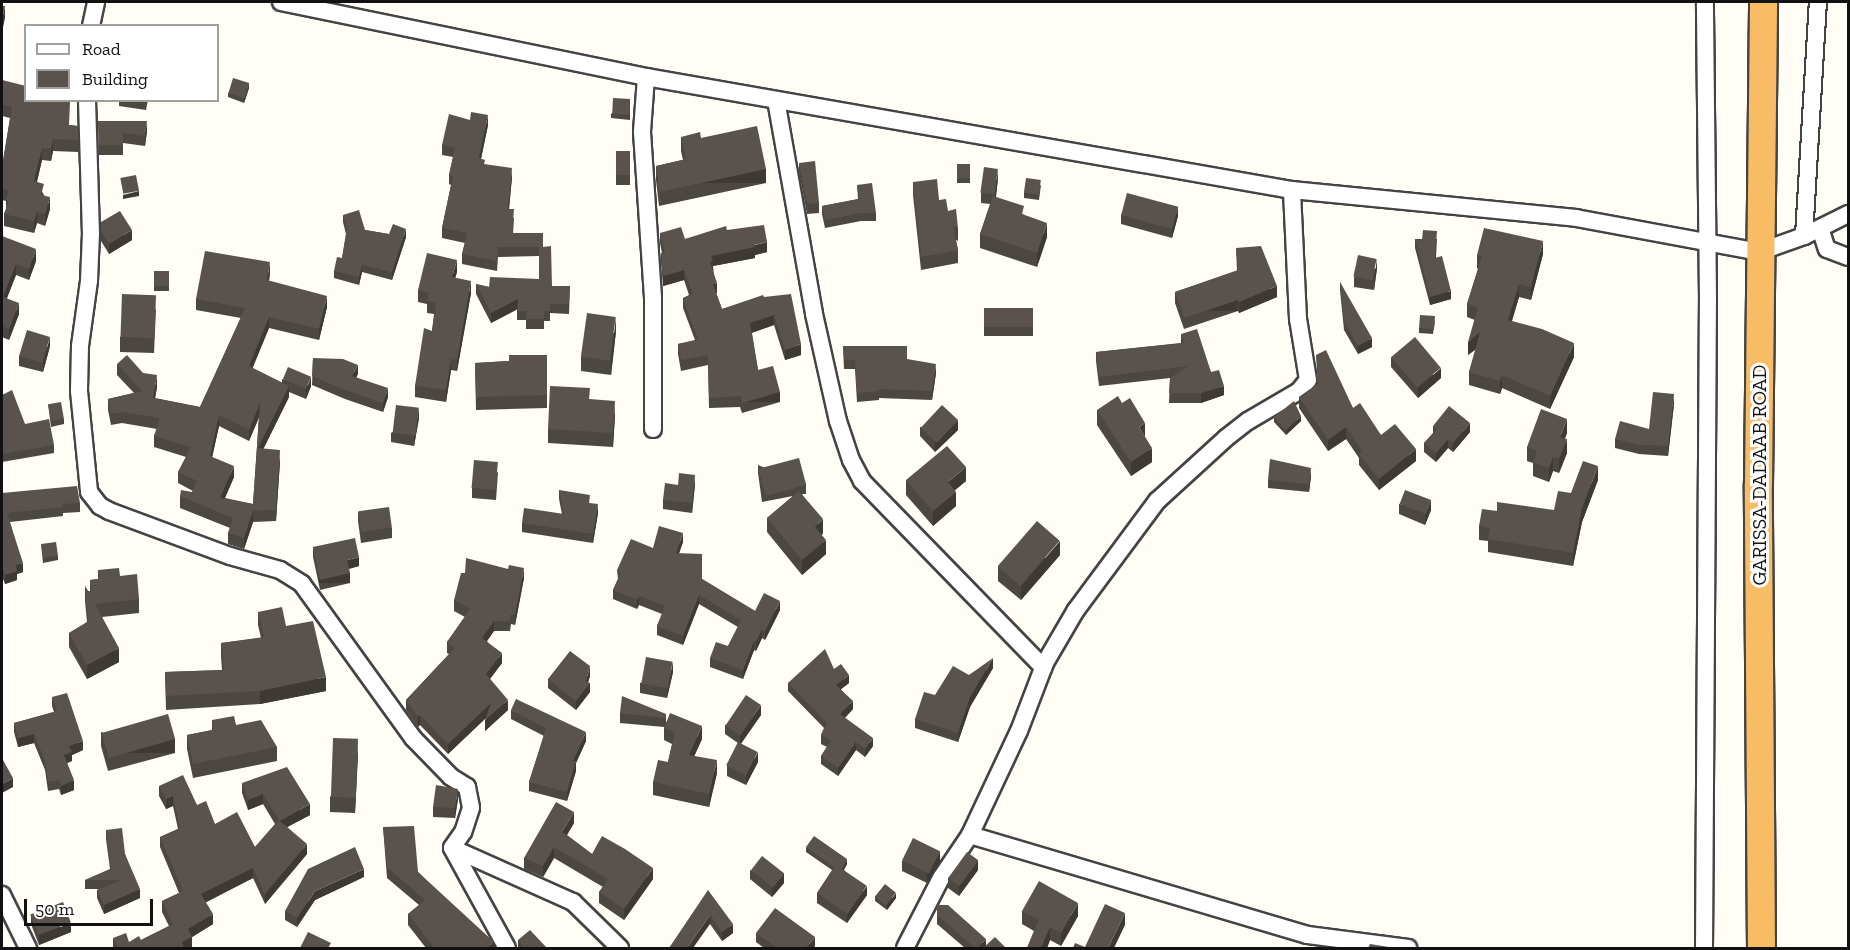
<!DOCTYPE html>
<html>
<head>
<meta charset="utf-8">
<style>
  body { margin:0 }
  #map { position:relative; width:1850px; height:950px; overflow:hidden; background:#fffdf5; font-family:"Zilla Slab",serif }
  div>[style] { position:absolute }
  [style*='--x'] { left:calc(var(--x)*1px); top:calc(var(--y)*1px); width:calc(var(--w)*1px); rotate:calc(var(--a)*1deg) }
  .roads { filter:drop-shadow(2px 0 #444) drop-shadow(-2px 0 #444) drop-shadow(0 2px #444) drop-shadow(0 -2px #444) }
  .minor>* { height:16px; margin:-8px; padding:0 8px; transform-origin:8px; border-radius:8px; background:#fff }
  .trunk>* { height:27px; margin:-13.5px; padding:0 13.5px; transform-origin:13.5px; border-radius:13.5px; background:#f7bc64 }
  .wall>* { inset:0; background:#4d4742; transform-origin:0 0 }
  .shaded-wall>* { inset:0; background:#3f3936; transform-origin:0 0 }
  .building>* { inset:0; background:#5a524d; transform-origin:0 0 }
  span { translate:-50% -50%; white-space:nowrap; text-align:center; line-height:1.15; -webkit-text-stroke:6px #fff; paint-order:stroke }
  .street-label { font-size:20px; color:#111 }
  .frame { position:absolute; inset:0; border:3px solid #111; pointer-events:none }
  .legend { position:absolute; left:24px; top:24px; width:195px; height:78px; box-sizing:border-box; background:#fff; border:2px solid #a0a0a0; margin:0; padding:8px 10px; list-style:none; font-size:18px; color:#111 }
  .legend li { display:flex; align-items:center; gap:12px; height:30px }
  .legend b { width:30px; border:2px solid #a0a0a0 }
  .scale { position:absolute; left:24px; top:899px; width:129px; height:27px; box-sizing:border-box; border:3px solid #111; border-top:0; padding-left:8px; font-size:18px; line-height:21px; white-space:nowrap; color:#111; -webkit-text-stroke:4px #fff; paint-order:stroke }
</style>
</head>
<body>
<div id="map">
  <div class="roads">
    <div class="minor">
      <i style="--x:281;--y:2;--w:373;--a:11.6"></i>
      <i style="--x:646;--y:77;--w:656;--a:9.92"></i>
      <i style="--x:1292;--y:190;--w:285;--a:5.6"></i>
      <i style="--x:1576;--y:218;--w:186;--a:10.5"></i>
      <i style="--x:1759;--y:252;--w:48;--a:-19.6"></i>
      <i style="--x:1804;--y:236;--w:49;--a:-26.6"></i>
      <i style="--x:91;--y:26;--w:25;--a:-78"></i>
      <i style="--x:646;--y:77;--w:55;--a:94.2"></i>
      <i style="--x:642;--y:132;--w:166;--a:86.2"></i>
      <i style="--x:653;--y:298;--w:131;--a:90"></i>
      <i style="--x:87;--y:100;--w:133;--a:88.3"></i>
      <i style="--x:91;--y:233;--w:48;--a:92.4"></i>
      <i style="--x:89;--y:281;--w:66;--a:97.9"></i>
      <i style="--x:80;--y:346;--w:45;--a:91.3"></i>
      <i style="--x:79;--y:391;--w:101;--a:84.3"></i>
      <i style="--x:89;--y:492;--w:18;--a:52"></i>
      <i style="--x:100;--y:506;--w:10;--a:29"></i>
      <i style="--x:109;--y:511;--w:129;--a:20.4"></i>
      <i style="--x:230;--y:556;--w:52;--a:15.6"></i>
      <i style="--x:280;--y:570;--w:26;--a:32"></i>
      <i style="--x:302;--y:584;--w:190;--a:54.2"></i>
      <i style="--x:413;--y:738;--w:54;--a:45.7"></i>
      <i style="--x:451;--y:777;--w:19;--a:32"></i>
      <i style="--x:467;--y:787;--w:21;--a:79"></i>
      <i style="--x:471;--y:808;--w:25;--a:108"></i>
      <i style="--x:463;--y:832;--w:19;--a:125"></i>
      <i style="--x:776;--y:100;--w:217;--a:79.9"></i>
      <i style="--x:814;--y:314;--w:110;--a:77.4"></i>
      <i style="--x:838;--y:421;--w:41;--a:71.6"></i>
      <i style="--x:851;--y:460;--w:24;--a:62"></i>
      <i style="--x:862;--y:481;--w:260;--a:45.8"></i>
      <i style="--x:1820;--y:228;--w:22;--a:72"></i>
      <i style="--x:1827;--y:249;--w:22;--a:21"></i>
      <i style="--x:1804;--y:236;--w:234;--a:-86.6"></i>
      <i style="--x:970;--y:835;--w:352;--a:16.5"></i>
      <i style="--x:1308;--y:935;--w:101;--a:7.4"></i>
      <i style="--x:452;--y:848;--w:133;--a:24.1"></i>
      <i style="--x:573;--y:902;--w:66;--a:44.4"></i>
      <i style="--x:452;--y:848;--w:114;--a:61.2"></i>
      <i style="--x:2;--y:895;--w:59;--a:63.9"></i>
      <i style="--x:905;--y:948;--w:79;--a:-62.8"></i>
      <i style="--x:941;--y:878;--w:52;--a:-56"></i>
      <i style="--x:970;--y:835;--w:115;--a:-64.8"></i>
      <i style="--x:1019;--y:731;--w:73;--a:-69.1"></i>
      <i style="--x:1045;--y:663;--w:61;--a:-59.7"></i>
      <i style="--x:1076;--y:610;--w:136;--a:-53.4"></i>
      <i style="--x:1157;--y:501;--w:93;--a:-42.4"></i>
      <i style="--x:1226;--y:438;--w:28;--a:-38"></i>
      <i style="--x:1248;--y:421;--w:59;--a:-30.5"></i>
      <i style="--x:1299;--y:391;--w:14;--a:-51"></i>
      <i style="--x:1308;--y:380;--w:62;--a:-99.3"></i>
      <i style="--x:1298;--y:319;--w:129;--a:-92.7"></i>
      <i style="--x:1704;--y:948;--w:650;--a:-89.65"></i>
      <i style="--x:1708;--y:298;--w:296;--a:-90.6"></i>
    </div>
    <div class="trunk">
      <i style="--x:1761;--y:948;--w:464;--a:-90.4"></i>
      <i style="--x:1758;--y:484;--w:482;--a:-89.4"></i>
    </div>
  </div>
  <div class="wall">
    <i style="clip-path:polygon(2px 80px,41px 100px,41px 102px,69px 125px,78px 126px,78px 152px,53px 151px,51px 161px,42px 160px,37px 182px,44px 195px,50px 209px,45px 226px,37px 223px,34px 233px,4px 226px,4px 214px,6px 209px,6px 201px,2px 200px,2px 167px,10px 118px,2px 116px)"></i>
    <i style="clip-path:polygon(249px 88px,244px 103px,228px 97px,228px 93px)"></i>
    <i style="clip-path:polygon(630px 99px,630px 120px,611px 118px,611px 114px)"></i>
    <i style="clip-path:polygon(119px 100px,148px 100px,146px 110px,119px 106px)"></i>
    <i style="clip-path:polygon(98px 121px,147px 131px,145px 146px,123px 143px,123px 155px,99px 155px)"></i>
    <i style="clip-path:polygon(488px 125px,481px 159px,485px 165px,512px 177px,509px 209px,514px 219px,513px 233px,543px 247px,552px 286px,570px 286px,569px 314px,550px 313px,550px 321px,544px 321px,544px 329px,526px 329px,526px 320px,517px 320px,517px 309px,491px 323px,476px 294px,476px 284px,489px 287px,539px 279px,539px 256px,498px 257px,497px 271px,462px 264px,462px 254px,465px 243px,442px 238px,442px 228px,451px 185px,449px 184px,449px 175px,453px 157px,442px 155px,442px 145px)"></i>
    <i style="clip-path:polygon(681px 137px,701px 138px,766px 183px,659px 206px,656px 180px,656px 166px,683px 160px,681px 151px)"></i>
    <i style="left:616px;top:151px;width:14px;height:34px"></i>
    <i style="clip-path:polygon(799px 163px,819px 203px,819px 213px,807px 214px,799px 172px)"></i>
    <i style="left:957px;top:164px;width:13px;height:19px"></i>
    <i style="clip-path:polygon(998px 178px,996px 197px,1024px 215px,1047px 237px,1037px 267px,980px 248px,980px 234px,990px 204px,981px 203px,981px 193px)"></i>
    <i style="clip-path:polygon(913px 182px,939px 200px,948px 211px,958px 228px,958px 241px,956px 240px,958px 250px,958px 263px,921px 270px,913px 195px)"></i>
    <i style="clip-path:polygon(857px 185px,876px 213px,876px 221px,861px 221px,825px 228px,822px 214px,822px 206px,858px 199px)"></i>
    <i style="clip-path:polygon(1041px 185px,1039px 200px,1024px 198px,1024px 193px)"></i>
    <i style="clip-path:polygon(343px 215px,365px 230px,406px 237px,392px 280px,362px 272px,359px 285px,334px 278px,334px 271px,342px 258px,346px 234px,343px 222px)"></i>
    <i style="clip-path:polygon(1121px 215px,1178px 216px,1172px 238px,1121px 224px)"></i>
    <i style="clip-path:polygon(101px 222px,132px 240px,109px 254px,101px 241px)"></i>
    <i style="clip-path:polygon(727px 230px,767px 252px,755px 255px,755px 258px,713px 266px,716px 293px,722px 309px,764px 297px,801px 355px,785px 360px,774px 325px,752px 333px,758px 370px,780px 402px,742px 413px,740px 407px,709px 408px,708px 365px,681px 371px,678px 354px,678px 344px,695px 340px,683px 308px,683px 298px,689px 295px,684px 280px,663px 286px,661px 263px,661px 253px,662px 253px,660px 243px,660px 233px,685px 239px)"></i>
    <i style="clip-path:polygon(2px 236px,36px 261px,29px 280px,16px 275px,7px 298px,19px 314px,9px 340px,2px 337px)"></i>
    <i style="clip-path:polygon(1415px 239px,1437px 239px,1436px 258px,1451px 299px,1430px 305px,1415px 248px)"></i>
    <i style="clip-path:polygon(1236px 248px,1277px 297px,1239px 313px,1238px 311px,1184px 329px,1175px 303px,1175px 292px,1237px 271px)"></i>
    <i style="clip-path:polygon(1543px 254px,1531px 300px,1519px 297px,1512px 321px,1574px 357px,1550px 409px,1502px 388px,1500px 394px,1469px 385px,1469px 372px,1476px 349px,1468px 355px,1475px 320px,1467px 317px,1467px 304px,1478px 269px,1477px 268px,1477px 255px)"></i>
    <i style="clip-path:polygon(1377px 268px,1374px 290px,1354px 287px,1354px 277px)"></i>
    <i style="left:154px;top:271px;width:15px;height:20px"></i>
    <i style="clip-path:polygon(457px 272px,455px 278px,471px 293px,457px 371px,451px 370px,446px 402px,415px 397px,415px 386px,432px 331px,434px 314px,427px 313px,427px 304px,418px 302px,418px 290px)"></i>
    <i style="clip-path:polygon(evenodd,270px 273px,269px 281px,327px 307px,319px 340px,269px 328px,252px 368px,282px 383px,282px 379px,311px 386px,306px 399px,289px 392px,289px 397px,263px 449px,280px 461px,276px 521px,253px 522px,244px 549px,228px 544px,228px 533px,230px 528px,180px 508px,180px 496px,192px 492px,193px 491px,178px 483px,178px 472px,186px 457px,154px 447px,154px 436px,157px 429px,122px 423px,111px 425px,108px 410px,108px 399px,134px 393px,117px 375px,117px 364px,143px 373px,157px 387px,155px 398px,200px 407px,241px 318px,196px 310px,196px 299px,270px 273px,259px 417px,253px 504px,225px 498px,234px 477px,212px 457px,219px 426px,249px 441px,259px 417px)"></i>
    <i style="clip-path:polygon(1340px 282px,1372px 347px,1358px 354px,1344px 330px,1340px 290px)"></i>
    <i style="left:984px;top:308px;width:49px;height:28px"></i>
    <i style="clip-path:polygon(156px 309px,154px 353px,120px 352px,120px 337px)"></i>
    <i style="clip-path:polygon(1435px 321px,1433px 334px,1419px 333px,1419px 328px)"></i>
    <i style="clip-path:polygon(616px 331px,611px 375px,581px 371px,581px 357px)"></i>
    <i style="clip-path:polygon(1181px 334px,1211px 372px,1224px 395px,1201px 403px,1169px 403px,1170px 378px,1099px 386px,1096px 361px,1096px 352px,1181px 343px)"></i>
    <i style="clip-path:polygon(50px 346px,43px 372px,19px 366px,19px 356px)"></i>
    <i style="clip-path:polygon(843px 346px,907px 359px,936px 373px,932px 400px,879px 398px,879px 400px,857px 402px,855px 369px,844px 369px)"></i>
    <i style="clip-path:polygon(547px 355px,547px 408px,476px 410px,475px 363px,509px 361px)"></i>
    <i style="clip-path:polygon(1316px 355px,1353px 408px,1381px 435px,1416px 461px,1379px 490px,1359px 465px,1359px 458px,1346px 439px,1328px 451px,1299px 408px,1299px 397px,1316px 385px,1316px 376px,1317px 371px)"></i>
    <i style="clip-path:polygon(1391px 357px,1441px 378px,1418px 398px,1391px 367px)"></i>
    <i style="clip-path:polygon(313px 358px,358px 374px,356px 377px,388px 397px,383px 412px,345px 399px,312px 385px)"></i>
    <i style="clip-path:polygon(2px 395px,25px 424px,54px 445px,54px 453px,2px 462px)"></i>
    <i style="clip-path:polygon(590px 399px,615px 415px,613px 447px,548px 443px,548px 429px)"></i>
    <i style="clip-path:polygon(48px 404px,64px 419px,64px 424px,51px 427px)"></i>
    <i style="clip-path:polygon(1674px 404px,1668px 456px,1639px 454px,1615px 448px,1615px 439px,1649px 429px)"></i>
    <i style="clip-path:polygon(1097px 410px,1145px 437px,1152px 462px,1131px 476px,1097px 425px)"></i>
    <i style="clip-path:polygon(1274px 417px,1301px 421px,1286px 435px,1274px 422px)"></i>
    <i style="clip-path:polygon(419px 418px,414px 446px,391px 442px,391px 433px)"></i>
    <i style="clip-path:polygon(1433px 426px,1470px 432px,1453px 452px,1448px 448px,1436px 462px,1424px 452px,1424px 443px,1433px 433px)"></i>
    <i style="clip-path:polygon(920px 427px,958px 430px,935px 452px,920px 436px)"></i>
    <i style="clip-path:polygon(1567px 433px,1565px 438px,1567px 453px,1559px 473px,1553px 471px,1549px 482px,1533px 476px,1533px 463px,1527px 461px,1527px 447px)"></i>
    <i style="clip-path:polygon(758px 465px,806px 485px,806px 494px,802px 494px,823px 533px,822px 535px,826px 554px,802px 575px,767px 532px,767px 518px,793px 496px,762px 502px,758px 473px)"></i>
    <i style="clip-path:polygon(498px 472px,496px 500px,472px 498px,472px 488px)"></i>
    <i style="clip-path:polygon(1311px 476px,1309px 492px,1268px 488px,1268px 480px)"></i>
    <i style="clip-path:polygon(906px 480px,966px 481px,955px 490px,956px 506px,933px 526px,906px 495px)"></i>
    <i style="clip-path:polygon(1598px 480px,1582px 522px,1573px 566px,1488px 552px,1488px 541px,1479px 540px,1479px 526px,1554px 510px,1571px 493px)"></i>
    <i style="clip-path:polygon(695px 484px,692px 513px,663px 509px,663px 500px,678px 485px)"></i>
    <i style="clip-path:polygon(559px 490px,590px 503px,598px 513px,593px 543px,522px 532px,522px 523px,562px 514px,559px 499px)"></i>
    <i style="clip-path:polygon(2px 493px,80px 503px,80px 512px,63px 513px,63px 516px,10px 522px,23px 572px,17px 574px,17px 580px,5px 584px,3px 579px,2px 579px)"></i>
    <i style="clip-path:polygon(1399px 504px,1431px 510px,1425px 525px,1399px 514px)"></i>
    <i style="clip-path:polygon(358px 512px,392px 528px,392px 538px,361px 543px,358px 521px)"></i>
    <i style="clip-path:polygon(683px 542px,679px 553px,702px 579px,755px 611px,780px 610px,765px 640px,762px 638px,756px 651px,754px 650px,743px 679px,710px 667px,710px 658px,728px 646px,738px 627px,699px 604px,683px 645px,657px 635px,657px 626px,662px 614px,639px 605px,637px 609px,613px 599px,613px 590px,618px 579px,617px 570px,653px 548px)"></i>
    <i style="clip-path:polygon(41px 544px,58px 556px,58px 560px,43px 563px)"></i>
    <i style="clip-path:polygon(313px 547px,359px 566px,349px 569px,350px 583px,320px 590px,313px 557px)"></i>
    <i style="clip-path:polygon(1060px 555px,1021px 600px,998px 581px,998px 567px)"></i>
    <i style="clip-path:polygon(98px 570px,120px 576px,139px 599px,139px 613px,102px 617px,119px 662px,87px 679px,69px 647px,69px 633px,87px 622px,85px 601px,85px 586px,88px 591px,90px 591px,90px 580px,98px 579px)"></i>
    <i style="clip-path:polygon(524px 578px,515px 625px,511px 624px,510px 631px,494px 631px,487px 641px,502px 663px,490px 679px,508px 710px,485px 731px,486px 718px,448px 754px,420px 725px,418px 727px,406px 710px,406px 700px,449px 654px,447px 653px,447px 642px,465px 617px,454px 611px,454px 600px)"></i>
    <i style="clip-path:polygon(258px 612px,286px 626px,326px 691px,260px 704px,166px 710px,165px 672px,222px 670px,221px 656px,221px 643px,261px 638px,258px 625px)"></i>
    <i style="clip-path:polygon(993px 668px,970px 707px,958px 742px,915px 728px,915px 719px,935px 695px,969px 675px)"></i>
    <i style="clip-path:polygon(834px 669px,849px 683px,841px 689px,853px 709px,845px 718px,873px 746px,865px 757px,856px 750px,838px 776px,821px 764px,821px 756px,827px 747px,821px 744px,821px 735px,824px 728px,788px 691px,788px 683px)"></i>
    <i style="clip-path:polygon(673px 672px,667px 698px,640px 693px,640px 683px)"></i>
    <i style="clip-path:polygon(590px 676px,588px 682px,590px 692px,576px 710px,548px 688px,548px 679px)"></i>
    <i style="clip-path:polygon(52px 697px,83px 750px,72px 755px,72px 761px,67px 763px,74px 790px,61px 795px,59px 789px,48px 791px,45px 770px,34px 743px,18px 747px,14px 732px,14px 723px,54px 712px,52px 706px)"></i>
    <i style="clip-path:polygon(511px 710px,586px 741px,576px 763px,576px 771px,567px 801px,529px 791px,529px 782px,544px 736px,511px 719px)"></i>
    <i style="clip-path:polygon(620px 713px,666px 714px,666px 722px,702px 739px,694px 756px,717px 773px,709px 807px,653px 795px,653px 782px,668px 762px,672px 744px,664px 740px,664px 727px,620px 723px)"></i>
    <i style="clip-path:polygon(761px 715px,741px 744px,758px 762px,746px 785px,727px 776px,727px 766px,738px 743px,725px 734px,725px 725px)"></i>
    <i style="clip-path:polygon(212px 720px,236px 725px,277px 747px,277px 761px,193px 778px,187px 749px,187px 735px,212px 730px)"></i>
    <i style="clip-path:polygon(101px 732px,175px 753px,108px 771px,101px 746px)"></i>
    <i style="clip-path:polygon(358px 753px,355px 813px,330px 812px,330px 797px)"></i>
    <i style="clip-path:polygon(242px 783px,310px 815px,287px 827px,307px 854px,265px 904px,253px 878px,205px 902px,213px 924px,192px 937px,192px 948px,113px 948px,113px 938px,129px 942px,141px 940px,169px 926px,162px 912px,162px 901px,179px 893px,160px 847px,160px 837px,178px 829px,173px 806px,166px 809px,159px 796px,159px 786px,197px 805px,215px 824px,255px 847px,275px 824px,263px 804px,248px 810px,242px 793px)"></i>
    <i style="clip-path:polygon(458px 799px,455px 818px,433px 817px,433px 807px)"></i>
    <i style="clip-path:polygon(574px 823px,567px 835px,592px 854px,653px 879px,624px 920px,599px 903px,599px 892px,603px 887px,554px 858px,543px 877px,524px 869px,524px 858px)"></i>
    <i style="clip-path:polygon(383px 827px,418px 872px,494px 948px,426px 948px,408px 925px,408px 914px,419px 905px,387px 878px)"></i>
    <i style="clip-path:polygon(106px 830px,125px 854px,140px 898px,104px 914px,97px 898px,97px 890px,99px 889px,85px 889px,85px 880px,110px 869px,106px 839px)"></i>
    <i style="clip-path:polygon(806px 847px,847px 864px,844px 870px,867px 895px,847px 923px,817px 903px,817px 893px,832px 870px,806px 852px)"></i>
    <i style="clip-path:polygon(902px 861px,940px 861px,927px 883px,902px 871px)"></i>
    <i style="clip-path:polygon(750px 870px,784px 883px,772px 897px,750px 879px)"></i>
    <i style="clip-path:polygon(978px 870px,959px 896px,948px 888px,948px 878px)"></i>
    <i style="clip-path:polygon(364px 877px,315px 900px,297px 927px,285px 920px,285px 911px)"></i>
    <i style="clip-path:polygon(708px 890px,733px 933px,722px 941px,710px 924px)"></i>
    <i style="clip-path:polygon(875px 896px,896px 898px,887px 910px,875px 901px)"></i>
    <i style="clip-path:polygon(937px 905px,986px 946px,1006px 948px,965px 948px,937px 924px)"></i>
    <i style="clip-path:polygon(1022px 911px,1078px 916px,1061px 946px,1050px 940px,1047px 948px,1027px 948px,1034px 931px,1022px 924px)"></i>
    <i style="clip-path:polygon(31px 915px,71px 932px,39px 945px,31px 924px)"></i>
    <i style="clip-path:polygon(756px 933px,815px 946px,813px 948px,764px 948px,756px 942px)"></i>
    <i style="clip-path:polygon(518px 940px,547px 948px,518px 948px)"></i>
  </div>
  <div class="shaded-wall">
    <i style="clip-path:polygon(5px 6px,5px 18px,2px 32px,2px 20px)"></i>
    <i style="clip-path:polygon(249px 83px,249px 88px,244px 103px,244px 98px)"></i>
    <i style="clip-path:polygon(488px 115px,488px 125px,479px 168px,479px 158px)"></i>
    <i style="clip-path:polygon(147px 121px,147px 131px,145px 146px,145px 136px)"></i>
    <i style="clip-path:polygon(53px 139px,53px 151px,51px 161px,51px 149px)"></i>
    <i style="clip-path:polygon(42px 148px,42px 160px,34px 193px,34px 181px)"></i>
    <i style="clip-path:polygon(512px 168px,512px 177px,508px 219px,508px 209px)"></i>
    <i style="left:766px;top:169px;width:14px;height:109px;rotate:90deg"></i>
    <i style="clip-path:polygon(998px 169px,998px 178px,995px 204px,995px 195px)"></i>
    <i style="clip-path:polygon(139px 191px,139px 196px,123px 199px,123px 195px)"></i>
    <i style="clip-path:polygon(50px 197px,50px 209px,45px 226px,45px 214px)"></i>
    <i style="clip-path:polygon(1178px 207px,1178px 216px,1172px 238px,1172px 228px)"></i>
    <i style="clip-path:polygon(37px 211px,37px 223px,34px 233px,34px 221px)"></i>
    <i style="clip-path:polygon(1047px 223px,1047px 237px,1037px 267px,1037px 253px)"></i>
    <i style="clip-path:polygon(406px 229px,406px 237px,392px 280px,392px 272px)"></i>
    <i style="clip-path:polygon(132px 230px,132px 240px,109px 254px,109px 244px)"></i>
    <i style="clip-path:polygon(1543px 241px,1543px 254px,1531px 300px,1531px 287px)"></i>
    <i style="clip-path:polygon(767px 242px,767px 252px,755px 255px,755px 258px,713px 266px,713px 271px,710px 262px,711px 256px)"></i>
    <i style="clip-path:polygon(36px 249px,36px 261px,29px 280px,29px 269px)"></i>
    <i style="clip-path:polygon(1377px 259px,1377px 268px,1374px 290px,1374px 280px)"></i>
    <i style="clip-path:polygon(457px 260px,457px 272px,452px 289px,452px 277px)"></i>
    <i style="clip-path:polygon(270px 262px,270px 273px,267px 292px,267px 280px)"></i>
    <i style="clip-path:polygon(16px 264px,16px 275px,3px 308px,3px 297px)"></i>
    <i style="clip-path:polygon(362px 265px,362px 272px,359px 285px,359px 277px)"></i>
    <i style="clip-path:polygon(684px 270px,684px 280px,663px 286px,663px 276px)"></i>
    <i style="clip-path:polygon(471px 281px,471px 293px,457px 371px,457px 360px)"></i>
    <i style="clip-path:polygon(717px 283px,717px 293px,713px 294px,713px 284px)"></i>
    <i style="clip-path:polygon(1519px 284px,1519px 297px,1508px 333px,1508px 320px)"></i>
    <i style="clip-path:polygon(1277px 286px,1277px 297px,1239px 313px,1239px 302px)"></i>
    <i style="clip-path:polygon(1451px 291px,1451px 299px,1430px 305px,1430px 297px)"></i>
    <i style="clip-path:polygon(327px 296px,327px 307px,319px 340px,319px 329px)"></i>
    <i style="clip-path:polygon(518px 299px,518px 309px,491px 323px,491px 313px)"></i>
    <i style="left:1238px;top:300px;width:11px;height:57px;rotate:90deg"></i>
    <i style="clip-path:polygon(19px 303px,19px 314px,9px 340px,9px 329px)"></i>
    <i style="clip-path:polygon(774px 315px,774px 325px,750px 333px,750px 323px)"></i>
    <i style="clip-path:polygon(269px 317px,269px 328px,249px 377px,249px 366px)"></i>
    <i style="clip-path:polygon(616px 317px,616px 331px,611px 375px,611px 361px)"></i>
    <i style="clip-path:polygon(1480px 332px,1480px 346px,1468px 355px,1468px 342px)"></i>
    <i style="clip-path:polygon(50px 337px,50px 346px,43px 372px,43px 363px)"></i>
    <i style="clip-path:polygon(1372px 338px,1372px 347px,1358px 354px,1358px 346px)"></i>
    <i style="clip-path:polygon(1574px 343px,1574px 357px,1550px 409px,1550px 396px)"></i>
    <i style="clip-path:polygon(801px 344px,801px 355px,785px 360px,785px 350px)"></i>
    <i style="clip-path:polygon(451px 359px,451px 370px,446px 402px,446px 390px)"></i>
    <i style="clip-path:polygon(936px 364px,936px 373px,932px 400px,932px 391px)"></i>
    <i style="clip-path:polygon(358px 365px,358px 374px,352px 386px,352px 376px)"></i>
    <i style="clip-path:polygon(1441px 368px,1441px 378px,1418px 398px,1418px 388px)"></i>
    <i style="clip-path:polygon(157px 375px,157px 387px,153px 409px,153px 398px)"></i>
    <i style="clip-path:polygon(1502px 375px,1502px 388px,1500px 394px,1500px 381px)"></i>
    <i style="clip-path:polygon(311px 377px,311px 386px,306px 399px,306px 390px)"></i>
    <i style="clip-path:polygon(289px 386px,289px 397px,258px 460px,258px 448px)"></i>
    <i style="clip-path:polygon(1224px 386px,1224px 395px,1201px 403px,1201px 393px)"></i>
    <i style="clip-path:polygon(388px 388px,388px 397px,383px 412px,383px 403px)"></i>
    <i style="left:780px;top:392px;width:10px;height:40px;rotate:90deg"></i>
    <i style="clip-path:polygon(1674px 394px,1674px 404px,1668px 456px,1668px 446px)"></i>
    <i style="clip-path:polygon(615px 401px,615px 415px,613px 447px,613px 433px)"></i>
    <i style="clip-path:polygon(260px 403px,260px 415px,249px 441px,249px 430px)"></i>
    <i style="clip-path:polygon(419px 408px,419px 418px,414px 446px,414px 436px)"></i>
    <i style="clip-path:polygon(219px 415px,219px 426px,210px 467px,210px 456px)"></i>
    <i style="clip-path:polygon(1301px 416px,1301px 421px,1286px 435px,1286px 430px)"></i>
    <i style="clip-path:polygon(1567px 419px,1567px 433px,1560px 451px,1560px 437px)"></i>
    <i style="clip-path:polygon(958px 420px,958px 430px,935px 452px,935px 442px)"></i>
    <i style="clip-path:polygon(1145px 423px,1145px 437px,1139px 427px)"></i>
    <i style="clip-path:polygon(1470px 423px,1470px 432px,1453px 452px,1453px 443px)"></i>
    <i style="clip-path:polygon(1346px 427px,1346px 439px,1328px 451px,1328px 440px)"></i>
    <i style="clip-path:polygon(1448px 439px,1448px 448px,1436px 462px,1436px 453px)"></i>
    <i style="clip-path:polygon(1567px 439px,1567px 453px,1559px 473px,1559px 459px)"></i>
    <i style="clip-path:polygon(1152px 448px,1152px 462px,1131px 476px,1131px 462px)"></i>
    <i style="clip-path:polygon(1416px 449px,1416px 461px,1379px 490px,1379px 479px)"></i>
    <i style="clip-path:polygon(280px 450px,280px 461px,276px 521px,276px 510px)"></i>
    <i style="clip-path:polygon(1553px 457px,1553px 471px,1549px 482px,1549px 468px)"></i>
    <i style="clip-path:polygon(234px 466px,234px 477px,220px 509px,220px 498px)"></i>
    <i style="clip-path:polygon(1598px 466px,1598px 480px,1582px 522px,1573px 566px,1573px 553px,1582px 508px)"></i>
    <i style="clip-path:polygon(966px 467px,966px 481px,948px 496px,948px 482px)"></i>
    <i style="clip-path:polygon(1311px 468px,1311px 476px,1309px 492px,1309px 484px)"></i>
    <i style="clip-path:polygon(695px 475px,695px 484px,692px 513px,692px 503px)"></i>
    <i style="clip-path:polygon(956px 492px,956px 506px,933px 526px,933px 511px)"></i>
    <i style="clip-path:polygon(1431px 500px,1431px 510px,1425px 525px,1425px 515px)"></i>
    <i style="clip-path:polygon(598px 504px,598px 513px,593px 543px,593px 534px)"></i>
    <i style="clip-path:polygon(253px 511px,253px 522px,244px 549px,244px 538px)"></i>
    <i style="clip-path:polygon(823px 519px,823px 533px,815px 541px,815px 527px)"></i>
    <i style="clip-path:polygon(683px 533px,683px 542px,676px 562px,676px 553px)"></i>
    <i style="clip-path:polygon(826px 540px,826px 554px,802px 575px,802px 560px)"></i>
    <i style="clip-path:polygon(1060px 541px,1060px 555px,1021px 600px,1021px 586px)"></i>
    <i style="clip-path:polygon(359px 557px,359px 566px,347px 569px,347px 560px)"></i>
    <i style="clip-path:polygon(23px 563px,23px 572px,17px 574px,17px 580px,5px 584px,5px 575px,16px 565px)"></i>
    <i style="clip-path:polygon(524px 568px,524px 578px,515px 625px,515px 615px)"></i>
    <i style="left:350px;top:573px;width:10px;height:31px;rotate:90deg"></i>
    <i style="clip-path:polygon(699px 595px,699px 604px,683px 645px,683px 636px)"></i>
    <i style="clip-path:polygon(639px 596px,639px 605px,637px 609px,637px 600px)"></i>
    <i style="clip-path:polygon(780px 601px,780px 610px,765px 640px,765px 631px)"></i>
    <i style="clip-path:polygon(494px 621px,494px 631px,482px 648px,482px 638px)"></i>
    <i style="clip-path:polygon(762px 629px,762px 638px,756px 651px,756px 642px)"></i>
    <i style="clip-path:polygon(754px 641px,754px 650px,743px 679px,743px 670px)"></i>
    <i style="clip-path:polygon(119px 648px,119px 662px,87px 679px,87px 665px)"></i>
    <i style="clip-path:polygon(502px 653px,502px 663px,486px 684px,486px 674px)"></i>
    <i style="clip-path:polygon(993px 658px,993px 668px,970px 707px,958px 742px,958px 733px,970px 697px)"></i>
    <i style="clip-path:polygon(673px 662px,673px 672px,667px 698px,667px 689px)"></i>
    <i style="clip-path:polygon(590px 666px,590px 676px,587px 686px,590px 683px,590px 692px,576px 710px,576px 701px,586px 681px)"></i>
    <i style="clip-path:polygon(849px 675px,849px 683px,836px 693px,836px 685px)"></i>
    <i style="clip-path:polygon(326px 677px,326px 691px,260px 704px,260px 691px)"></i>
    <i style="clip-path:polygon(508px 700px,508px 710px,485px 731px,485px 720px)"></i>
    <i style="clip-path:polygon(853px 701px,853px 709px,840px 722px,840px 714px)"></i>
    <i style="clip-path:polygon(491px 703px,491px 713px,448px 754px,448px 744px)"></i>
    <i style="clip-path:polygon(761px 705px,761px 715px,740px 744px,740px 735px)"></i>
    <i style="clip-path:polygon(420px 715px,420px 725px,418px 727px,418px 717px)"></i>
    <i style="clip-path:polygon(702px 726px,702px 739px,689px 768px,689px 755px)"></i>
    <i style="clip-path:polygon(586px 732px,586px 741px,576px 763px,576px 771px,567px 801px,567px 792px,573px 761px)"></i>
    <i style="clip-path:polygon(34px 734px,34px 743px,18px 747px,18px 738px)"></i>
    <i style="clip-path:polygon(873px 738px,873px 746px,865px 757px,865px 749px)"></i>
    <i style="left:175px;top:739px;width:14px;height:69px;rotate:90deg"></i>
    <i style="clip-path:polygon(358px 739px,358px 753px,355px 813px,355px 799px)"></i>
    <i style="clip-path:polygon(83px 741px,83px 750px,72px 755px,72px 761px,64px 764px,64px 755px,69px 746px)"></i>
    <i style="clip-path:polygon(856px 742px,856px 750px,838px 776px,838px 768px)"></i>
    <i style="clip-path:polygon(758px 752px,758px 762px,746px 785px,746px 775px)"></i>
    <i style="clip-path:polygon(717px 760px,717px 773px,709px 807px,709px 794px)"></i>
    <i style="clip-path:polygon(13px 778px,13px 787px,2px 793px,2px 784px)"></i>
    <i style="clip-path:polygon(74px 780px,74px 790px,61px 795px,61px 786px)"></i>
    <i style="clip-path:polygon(458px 789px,458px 799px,455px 818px,455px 808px)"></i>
    <i style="clip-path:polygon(263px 794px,263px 804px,248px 810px,248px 800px)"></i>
    <i style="clip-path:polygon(173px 796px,173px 806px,166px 809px,166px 799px)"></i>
    <i style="clip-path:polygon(310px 804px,310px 815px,280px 831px,280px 821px)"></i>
    <i style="clip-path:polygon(574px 812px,574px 823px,562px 843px,562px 832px)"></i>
    <i style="clip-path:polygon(307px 844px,307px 854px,265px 904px,265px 894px)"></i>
    <i style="clip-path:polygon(554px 847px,554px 858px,543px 877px,543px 866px)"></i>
    <i style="clip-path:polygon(940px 851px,940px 861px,927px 883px,927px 874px)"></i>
    <i style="clip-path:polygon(847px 859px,847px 864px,840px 876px,840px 871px)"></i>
    <i style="clip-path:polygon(978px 860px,978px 870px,959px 896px,959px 886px)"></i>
    <i style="clip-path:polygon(253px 868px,253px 878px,201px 905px,201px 894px)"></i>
    <i style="clip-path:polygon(653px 868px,653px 879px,624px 920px,624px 909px)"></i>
    <i style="clip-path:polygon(364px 869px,364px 877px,315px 900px,297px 927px,297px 918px,315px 891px)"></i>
    <i style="clip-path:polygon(784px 873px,784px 883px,772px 897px,772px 888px)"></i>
    <i style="clip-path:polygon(867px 886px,867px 895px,847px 923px,847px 914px)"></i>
    <i style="clip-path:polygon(140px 889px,140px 898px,104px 914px,104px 905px)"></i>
    <i style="clip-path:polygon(896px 893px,896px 898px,887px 910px,887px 905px)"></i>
    <i style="clip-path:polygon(1078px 903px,1078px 916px,1061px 946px,1061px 933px)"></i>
    <i style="clip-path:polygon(1125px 913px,1125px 925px,1114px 948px,1108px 948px)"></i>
    <i style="clip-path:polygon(213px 914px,213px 924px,189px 939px,192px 937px,192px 948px,182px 948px,182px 942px,188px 929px)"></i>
    <i style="clip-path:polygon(710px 915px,710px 924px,693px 948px,687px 948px)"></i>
    <i style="clip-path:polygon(71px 923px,71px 932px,39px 945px,39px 935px)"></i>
    <i style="clip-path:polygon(733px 924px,733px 933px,722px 941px,722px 932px)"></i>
    <i style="clip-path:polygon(1050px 927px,1050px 940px,1047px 948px,1041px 948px)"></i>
    <i style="clip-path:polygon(815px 937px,815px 946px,813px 948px,806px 948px)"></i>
    <i style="clip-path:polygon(986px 939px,986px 948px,978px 948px)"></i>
    <i style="clip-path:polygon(494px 942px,494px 948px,487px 948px)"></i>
  </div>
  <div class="building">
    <i style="clip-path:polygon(2px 6px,5px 6px,2px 20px)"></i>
    <i style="left:233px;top:78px;width:17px;height:16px;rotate:17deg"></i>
    <i style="clip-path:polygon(2px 80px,26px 86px,26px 100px,39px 100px,38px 102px,70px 102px,69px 125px,78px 126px,78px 140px,53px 139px,51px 149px,42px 148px,34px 181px,44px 184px,41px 195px,50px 197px,45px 214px,37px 211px,34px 221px,4px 214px,9px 201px,6px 200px,9px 191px,2px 188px,2px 167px,12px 107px,2px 104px)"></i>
    <i style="left:613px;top:98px;width:17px;height:16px;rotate:3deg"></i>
    <i style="clip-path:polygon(471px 112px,488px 115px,479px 158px,485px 160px,484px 164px,512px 168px,508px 209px,514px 209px,512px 233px,543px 233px,543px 247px,551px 246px,552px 286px,570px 286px,569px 304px,550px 304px,550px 311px,544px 311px,544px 319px,526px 319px,526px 311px,517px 311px,518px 299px,491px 313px,476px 284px,489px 287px,490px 277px,539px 279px,539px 247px,498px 247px,497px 261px,462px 254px,467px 233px,442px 228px,453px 176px,449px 175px,455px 148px,442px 145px,449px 114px,470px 120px)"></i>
    <i style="clip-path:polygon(98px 121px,147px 121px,145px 136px,123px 133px,123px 145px,99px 145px)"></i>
    <i style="clip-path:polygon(757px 126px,766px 169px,659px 192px,656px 166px,686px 159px,681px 137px,700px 132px,701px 138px)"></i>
    <i style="left:616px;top:151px;width:14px;height:24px"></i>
    <i style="clip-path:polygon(815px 161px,819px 203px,807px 204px,799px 163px)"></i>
    <i style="left:957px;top:164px;width:13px;height:14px"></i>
    <i style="left:984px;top:167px;width:14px;height:26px;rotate:8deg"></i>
    <i style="left:136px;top:175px;width:16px;height:16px;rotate:79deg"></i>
    <i style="left:1026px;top:178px;width:15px;height:15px;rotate:8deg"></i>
    <i style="clip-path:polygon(937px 179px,939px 200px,946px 199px,948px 211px,956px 209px,958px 228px,953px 226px,958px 250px,921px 257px,913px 182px)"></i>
    <i style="clip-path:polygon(872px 183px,876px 213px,861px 213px,825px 220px,822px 206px,859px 199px,857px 185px)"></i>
    <i style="left:1127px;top:193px;width:53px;height:23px;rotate:15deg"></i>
    <i style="clip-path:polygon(993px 196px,1024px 206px,1022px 214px,1047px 223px,1037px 253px,980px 234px)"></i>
    <i style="clip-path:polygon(359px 210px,365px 230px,389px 234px,393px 224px,406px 229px,392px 272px,362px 265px,359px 277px,334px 271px,337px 257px,342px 258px,347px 229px,343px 215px)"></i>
    <i style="clip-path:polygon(120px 211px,132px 230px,109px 244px,101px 231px,101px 222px)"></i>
    <i style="clip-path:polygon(764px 225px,767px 242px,754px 245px,755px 247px,711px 256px,713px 261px,710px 262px,717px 283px,713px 284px,722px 309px,763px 295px,764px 297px,791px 294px,801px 344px,785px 350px,774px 315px,750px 323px,758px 370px,773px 366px,780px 392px,742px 403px,740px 396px,709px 398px,708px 355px,681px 360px,678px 344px,698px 340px,683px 298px,693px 294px,684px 270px,663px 276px,661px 253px,665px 252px,660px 233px,681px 227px,685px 239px,726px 226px,727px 230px)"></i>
    <i style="clip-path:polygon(1484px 228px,1543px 241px,1531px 287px,1519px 284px,1508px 320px,1542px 329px,1574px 343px,1550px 396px,1502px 375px,1500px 381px,1469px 372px,1480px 332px,1468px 342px,1478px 307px,1467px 304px,1482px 256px,1477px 255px)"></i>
    <i style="clip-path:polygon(1423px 230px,1437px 231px,1435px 258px,1442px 256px,1451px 291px,1430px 297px,1415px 239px,1422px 240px)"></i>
    <i style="clip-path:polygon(2px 236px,36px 249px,29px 269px,16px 264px,3px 297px,19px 303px,9px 329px,2px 326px)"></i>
    <i style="clip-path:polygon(1261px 246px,1277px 286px,1239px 302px,1238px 300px,1184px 318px,1175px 292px,1238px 270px,1236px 248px)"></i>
    <i style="clip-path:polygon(evenodd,205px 251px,270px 262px,267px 280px,327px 296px,319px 329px,269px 317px,249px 366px,289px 386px,258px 448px,280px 450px,276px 510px,253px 511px,244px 538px,228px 533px,233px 518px,180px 496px,181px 490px,192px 492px,197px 481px,178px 472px,191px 447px,154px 436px,160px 418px,122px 412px,111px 414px,108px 399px,142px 391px,117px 364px,127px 355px,143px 373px,157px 375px,153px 398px,200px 407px,245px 308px,196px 299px,205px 251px,260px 403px,253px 504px,220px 498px,234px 466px,210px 456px,219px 415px,249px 430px,260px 403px)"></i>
    <i style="clip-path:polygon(427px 253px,457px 260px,452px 277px,471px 281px,457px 360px,451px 359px,446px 390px,415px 386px,424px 328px,432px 331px,436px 303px,427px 301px,429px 293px,418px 290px)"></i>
    <i style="left:1358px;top:255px;width:19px;height:22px;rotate:12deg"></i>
    <i style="left:154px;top:271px;width:15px;height:15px"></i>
    <i style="clip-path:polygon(1340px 282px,1372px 338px,1358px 346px,1344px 321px)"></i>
    <i style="left:122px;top:294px;width:34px;height:43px;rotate:2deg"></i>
    <i style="left:984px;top:308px;width:49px;height:19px"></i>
    <i style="left:587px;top:313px;width:29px;height:44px;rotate:8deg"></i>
    <i style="left:1420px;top:315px;width:15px;height:13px;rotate:4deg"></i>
    <i style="clip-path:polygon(1197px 329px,1211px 372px,1219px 370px,1224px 386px,1201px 393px,1169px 393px,1170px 378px,1188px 366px,1099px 377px,1096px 352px,1184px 343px,1181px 334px)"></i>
    <i style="left:27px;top:330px;width:24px;height:27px;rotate:17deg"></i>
    <i style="left:1415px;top:337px;width:40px;height:31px;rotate:50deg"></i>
    <i style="clip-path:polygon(843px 346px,907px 346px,907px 359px,936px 364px,932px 391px,879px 389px,879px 391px,857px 393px,855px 360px,844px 360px)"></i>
    <i style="clip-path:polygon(1326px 350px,1353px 408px,1360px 403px,1381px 435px,1395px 424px,1416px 449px,1379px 479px,1359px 454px,1362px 451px,1346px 427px,1328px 440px,1299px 397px,1319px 383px,1316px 376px,1318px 367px,1316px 355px)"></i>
    <i style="clip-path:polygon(509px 355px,547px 355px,547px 395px,476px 397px,475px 363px,509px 361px)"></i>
    <i style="clip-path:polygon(313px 358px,343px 359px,358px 365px,352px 376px,388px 388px,383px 403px,345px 390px,312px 376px)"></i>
    <i style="left:288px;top:367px;width:25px;height:13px;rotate:23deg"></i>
    <i style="clip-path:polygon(550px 386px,590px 388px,589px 399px,615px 401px,613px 433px,548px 429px)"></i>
    <i style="clip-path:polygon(12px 390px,25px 424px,49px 419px,54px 445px,2px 454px,2px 395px)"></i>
    <i style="clip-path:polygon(1653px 392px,1674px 394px,1668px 446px,1639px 445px,1615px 439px,1620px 421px,1649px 429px)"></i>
    <i style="clip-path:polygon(1118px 396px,1122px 403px,1130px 398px,1145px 423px,1139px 427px,1152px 448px,1131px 462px,1097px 410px)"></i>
    <i style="clip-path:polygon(1294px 401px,1301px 416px,1286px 430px,1274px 417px)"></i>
    <i style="left:61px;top:402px;width:17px;height:13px;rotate:80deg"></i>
    <i style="left:396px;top:405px;width:23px;height:28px;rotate:7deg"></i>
    <i style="left:942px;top:405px;width:22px;height:31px;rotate:43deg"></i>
    <i style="clip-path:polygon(1449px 406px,1470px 423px,1453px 443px,1448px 439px,1436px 453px,1424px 443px,1437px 429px,1433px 426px)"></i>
    <i style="clip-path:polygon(1541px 409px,1567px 419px,1560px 437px,1567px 439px,1559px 459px,1553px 457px,1549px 468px,1533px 462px,1537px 451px,1527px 447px)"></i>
    <i style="clip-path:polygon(947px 446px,966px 467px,948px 482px,956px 492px,933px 511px,906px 480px)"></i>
    <i style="left:799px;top:458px;width:28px;height:42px;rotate:75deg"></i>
    <i style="clip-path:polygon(1270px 459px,1311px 468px,1309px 484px,1268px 480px)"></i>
    <i style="left:474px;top:460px;width:24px;height:28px;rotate:5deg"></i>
    <i style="clip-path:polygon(1583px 461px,1598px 466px,1582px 508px,1573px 553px,1488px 539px,1490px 528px,1479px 526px,1482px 509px,1497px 511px,1497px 502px,1554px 510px,1558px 491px,1571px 493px)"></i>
    <i style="clip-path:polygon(679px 473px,695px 475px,692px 503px,663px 500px,665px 483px,678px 485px)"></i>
    <i style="clip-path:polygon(77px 486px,80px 503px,63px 504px,63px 507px,7px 513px,23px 563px,16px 565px,17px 571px,5px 575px,3px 570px,2px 570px,2px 493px)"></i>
    <i style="clip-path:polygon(559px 490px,590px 495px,589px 503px,598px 504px,593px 534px,522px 523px,524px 508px,564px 514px)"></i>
    <i style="left:1405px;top:490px;width:28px;height:15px;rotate:21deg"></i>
    <i style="clip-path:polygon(799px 491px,823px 519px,815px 527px,826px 540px,802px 560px,767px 518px)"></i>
    <i style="left:389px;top:507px;width:21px;height:31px;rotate:82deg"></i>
    <i style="left:1037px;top:521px;width:30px;height:60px;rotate:41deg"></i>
    <i style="clip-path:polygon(659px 526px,683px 533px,676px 553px,702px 554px,702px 579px,755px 611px,764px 593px,780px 601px,765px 631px,762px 629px,756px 642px,754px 641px,743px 670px,710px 658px,716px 642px,728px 646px,741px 620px,699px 595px,683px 636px,657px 626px,665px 606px,639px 596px,637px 600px,613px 590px,621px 572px,617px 570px,631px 539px,653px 548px)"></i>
    <i style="clip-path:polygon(355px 538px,359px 557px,347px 560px,350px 573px,320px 580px,313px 547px)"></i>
    <i style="left:56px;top:542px;width:14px;height:15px;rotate:82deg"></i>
    <i style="clip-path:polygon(466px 558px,508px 569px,509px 565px,524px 568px,515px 615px,511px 614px,510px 621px,494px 621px,482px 638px,502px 653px,486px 674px,508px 700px,485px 720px,491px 703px,448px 744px,420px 715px,418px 717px,406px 700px,455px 648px,447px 642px,470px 609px,454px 600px,461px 573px,465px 573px)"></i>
    <i style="clip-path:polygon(119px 568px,120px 576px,137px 574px,139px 599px,95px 604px,119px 648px,87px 665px,69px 633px,88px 622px,85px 586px,88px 591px,91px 591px,90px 580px,99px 579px,98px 570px)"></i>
    <i style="clip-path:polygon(282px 607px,286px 626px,313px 621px,326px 677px,260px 691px,166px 696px,165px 672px,224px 670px,221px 643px,264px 637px,258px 612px)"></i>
    <i style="clip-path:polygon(825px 649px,834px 669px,841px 664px,849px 675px,836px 685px,853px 701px,840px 714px,873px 738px,865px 749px,856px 742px,838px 768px,821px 756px,831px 740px,821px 735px,827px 723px,788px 683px)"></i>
    <i style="clip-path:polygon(570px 651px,590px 666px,586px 681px,590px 683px,576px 701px,548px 679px)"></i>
    <i style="left:646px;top:657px;width:27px;height:27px;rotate:10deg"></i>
    <i style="clip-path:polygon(993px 658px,970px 697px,958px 733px,915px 719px,924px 692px,935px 695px,953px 666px,969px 675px)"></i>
    <i style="clip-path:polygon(67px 693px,83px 741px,69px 746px,72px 752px,64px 755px,74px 780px,61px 786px,59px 780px,48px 782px,45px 761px,34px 734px,18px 738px,14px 723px,57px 711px,52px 697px)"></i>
    <i style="left:746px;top:695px;width:18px;height:37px;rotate:34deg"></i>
    <i style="clip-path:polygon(622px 696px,666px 714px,665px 718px,620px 713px)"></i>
    <i style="clip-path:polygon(516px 699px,586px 732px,573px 761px,576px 761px,567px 792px,529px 782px,546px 728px,511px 710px)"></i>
    <i style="clip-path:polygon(670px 713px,702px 726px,689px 755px,717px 760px,709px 794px,653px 782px,658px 760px,668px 762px,675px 732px,664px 728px)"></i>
    <i style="left:168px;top:714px;width:26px;height:69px;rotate:74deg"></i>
    <i style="clip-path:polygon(234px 716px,236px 725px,261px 720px,277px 747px,193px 764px,187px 735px,213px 730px,212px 720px)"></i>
    <i style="left:333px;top:738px;width:25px;height:59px;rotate:2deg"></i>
    <i style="left:738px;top:742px;width:22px;height:26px;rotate:27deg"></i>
    <i style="clip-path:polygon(3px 760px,13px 778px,2px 784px,2px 761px)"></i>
    <i style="clip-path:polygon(287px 767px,310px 804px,280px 821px,307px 844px,265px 894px,253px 868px,201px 894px,213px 914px,188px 929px,192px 937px,182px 942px,184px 948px,118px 948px,113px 938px,126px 933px,129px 942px,139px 936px,141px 940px,173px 924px,162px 901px,183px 891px,160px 837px,180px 828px,173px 796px,166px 799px,159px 786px,183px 775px,197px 805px,206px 801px,215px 824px,237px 812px,255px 847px,279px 820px,263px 794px,248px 800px,242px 783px)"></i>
    <i style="clip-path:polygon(436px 785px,458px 789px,455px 808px,433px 807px)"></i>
    <i style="clip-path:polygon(556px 802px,574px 812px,562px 832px,592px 854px,602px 836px,625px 849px,653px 868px,624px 909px,599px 892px,608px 879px,554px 847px,543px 866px,524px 858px)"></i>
    <i style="clip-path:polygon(414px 826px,418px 872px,494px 942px,487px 948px,434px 948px,408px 914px,425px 900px,387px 867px,383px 827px)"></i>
    <i style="clip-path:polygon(122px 828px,125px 854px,140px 889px,104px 905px,97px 890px,122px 880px,85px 880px,111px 869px,106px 830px)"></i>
    <i style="clip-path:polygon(814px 836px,847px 859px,842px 869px,836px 865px,834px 867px,806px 847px)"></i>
    <i style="left:913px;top:838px;width:30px;height:25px;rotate:26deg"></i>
    <i style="clip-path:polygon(355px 847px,364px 869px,315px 891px,297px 918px,285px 911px,308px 869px)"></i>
    <i style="left:967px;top:852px;width:14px;height:32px;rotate:36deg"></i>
    <i style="left:762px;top:856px;width:28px;height:18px;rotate:38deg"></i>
    <i style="left:836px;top:865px;width:37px;height:34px;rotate:34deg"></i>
    <i style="clip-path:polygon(1039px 881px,1078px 903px,1061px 933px,1050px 927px,1041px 948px,1027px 948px,1039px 920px,1022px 911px)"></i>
    <i style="left:885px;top:884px;width:14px;height:16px;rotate:39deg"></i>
    <i style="clip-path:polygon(708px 890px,733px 924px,722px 932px,710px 915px,687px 948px,669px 948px)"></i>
    <i style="left:63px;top:902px;width:22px;height:35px;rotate:69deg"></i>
    <i style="clip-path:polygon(1105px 904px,1125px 913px,1108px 948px,1073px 948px,1075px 943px,1085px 947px)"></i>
    <i style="clip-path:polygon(937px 905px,948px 905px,986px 939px,978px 948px,975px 948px,937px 915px)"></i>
    <i style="clip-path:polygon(775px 908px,815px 937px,806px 948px,777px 948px,756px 933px)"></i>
    <i style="clip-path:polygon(530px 930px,547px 948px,525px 948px,518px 940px)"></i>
    <i style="clip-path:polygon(308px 932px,331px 943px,328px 948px,300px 948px)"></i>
    <i style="clip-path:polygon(995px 937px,1006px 948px,983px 948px)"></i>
    <i style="clip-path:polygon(1370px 944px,1395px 948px,1368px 948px)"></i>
  </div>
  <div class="street-label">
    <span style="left:1759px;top:475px;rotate:-90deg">GARISSA-DADAAB ROAD</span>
  </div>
  <div class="frame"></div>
  <ul class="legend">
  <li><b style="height:8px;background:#fff"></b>Road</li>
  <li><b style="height:16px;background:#5a524d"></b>Building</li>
  </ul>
  <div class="scale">50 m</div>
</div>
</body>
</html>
